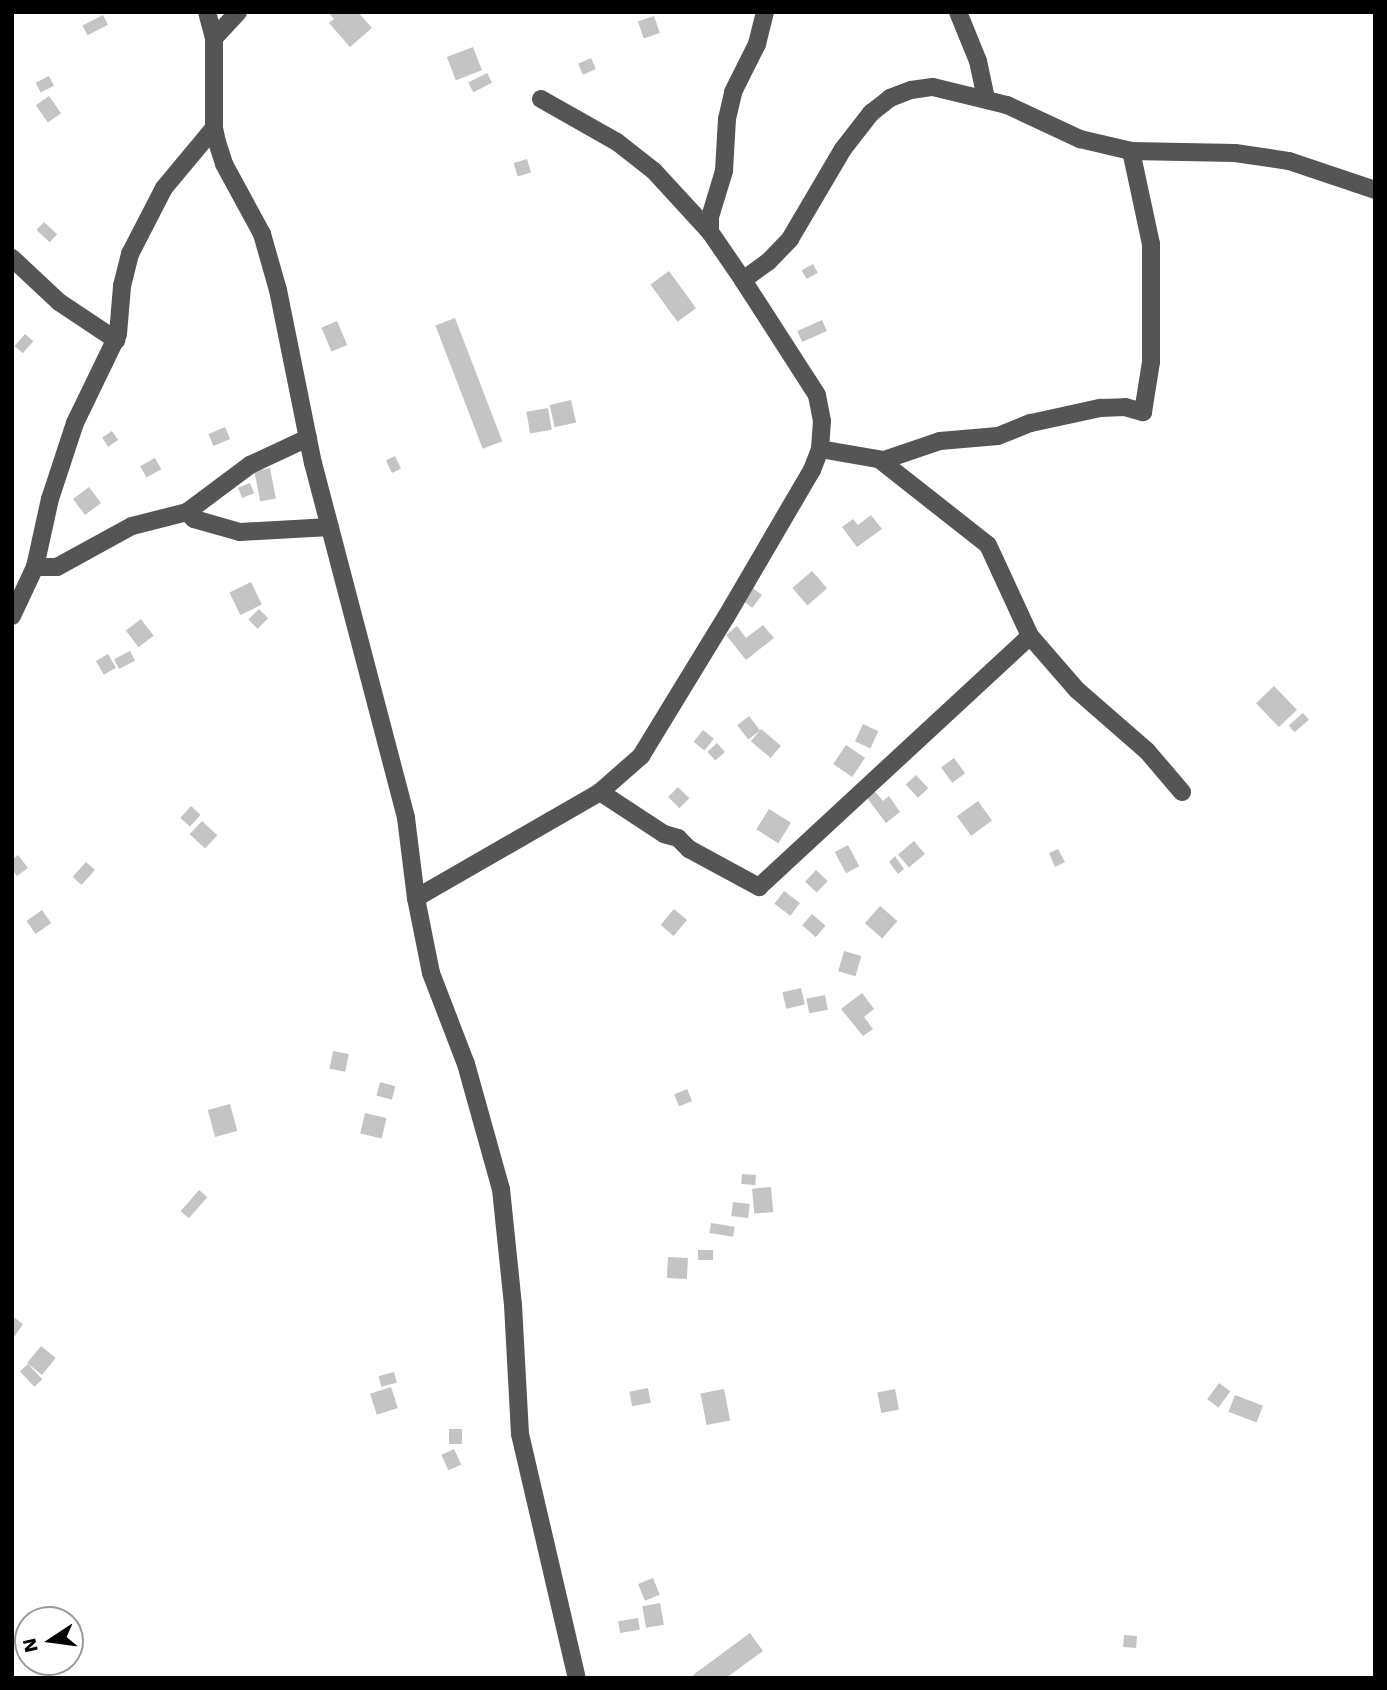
<!DOCTYPE html>
<html>
<head>
<meta charset="utf-8">
<style>
  body { margin:0 }
  #map { position:relative; width:1387px; height:1690px; overflow:hidden; background:#fff; font-family:"Work Sans",sans-serif }
  div>[style] { position:absolute }
  [style*='--x'] { left:calc(var(--x)*1px); top:calc(var(--y)*1px); width:calc(var(--w)*1px); rotate:calc(var(--a)*1deg) }
  .building>* { inset:0; background:#c4c4c4; transform-origin:0 0 }
  .minor>* { height:18px; margin:-9px; padding:0 9px; transform-origin:9px; border-radius:9px; background:#555 }
  span { translate:-50% -50%; white-space:nowrap; text-align:center; line-height:1.15; -webkit-text-stroke:7px #fff; paint-order:stroke }
  .frame { position:absolute; inset:0; border:14px solid #000; pointer-events:none }
  .north { position:absolute; left:14px; top:1606px; width:70px; height:70px; box-sizing:border-box; background:#fff; border:2px solid #999; border-radius:50%; rotate:257deg; font-size:19px; font-weight:700; line-height:28px; text-align:center; color:#000 }
  .north::after { content:''; display:block; margin:auto; width:24px; height:32px; background:#000; clip-path:polygon(50% 0,100% 100%,50% 72%,0 100%) }
</style>
</head>
<body>
<div id="map">
  <div class="building">
    <i style="clip-path:polygon(328px 12px,358px 12px,372px 28px,350px 47px,329px 23px,334px 19px)"></i>
    <i style="left:103px;top:15px;width:11px;height:23px;rotate:63deg"></i>
    <i style="left:654px;top:16px;width:18px;height:17px;rotate:71deg"></i>
    <i style="left:473px;top:47px;width:25px;height:28px;rotate:69deg"></i>
    <i style="left:591px;top:58px;width:12px;height:14px;rotate:66deg"></i>
    <i style="left:487px;top:73px;width:11px;height:21px;rotate:63deg"></i>
    <i style="left:49px;top:76px;width:11px;height:15px;rotate:63deg"></i>
    <i style="left:49px;top:96px;width:21px;height:16px;rotate:55deg"></i>
    <i style="left:527px;top:159px;width:14px;height:14px;rotate:73deg"></i>
    <i style="left:44px;top:222px;width:18px;height:11px;rotate:43deg"></i>
    <i style="left:813px;top:264px;width:10px;height:13px;rotate:61deg"></i>
    <i style="left:669px;top:271px;width:46px;height:23px;rotate:54deg"></i>
    <i style="left:455px;top:318px;width:132px;height:21px;rotate:69deg"></i>
    <i style="left:822px;top:320px;width:12px;height:27px;rotate:66deg"></i>
    <i style="left:337px;top:321px;width:26px;height:17px;rotate:67deg"></i>
    <i style="left:25px;top:334px;width:11px;height:16px;rotate:41deg"></i>
    <i style="left:571px;top:400px;width:23px;height:22px;rotate:77deg"></i>
    <i style="left:548px;top:408px;width:22px;height:22px;rotate:80deg"></i>
    <i style="left:225px;top:427px;width:13px;height:18px;rotate:67deg"></i>
    <i style="left:112px;top:431px;width:11px;height:12px;rotate:56deg"></i>
    <i style="left:395px;top:456px;width:14px;height:10px;rotate:65deg"></i>
    <i style="left:155px;top:458px;width:13px;height:17px;rotate:61deg"></i>
    <i style="left:270px;top:468px;width:31px;height:16px;rotate:79deg"></i>
    <i style="left:250px;top:483px;width:11px;height:13px;rotate:68deg"></i>
    <i style="left:89px;top:487px;width:20px;height:20px;rotate:53deg"></i>
    <i style="clip-path:polygon(871px 515px,882px 529px,857px 547px,842px 527px,853px 519px,858px 525px)"></i>
    <i style="left:812px;top:571px;width:23px;height:26px;rotate:49deg"></i>
    <i style="left:251px;top:582px;width:25px;height:24px;rotate:64deg"></i>
    <i style="left:750px;top:586px;width:15px;height:16px;rotate:37deg"></i>
    <i style="left:259px;top:609px;width:13px;height:15px;rotate:45deg"></i>
    <i style="left:141px;top:619px;width:21px;height:19px;rotate:53deg"></i>
    <i style="clip-path:polygon(763px 625px,774px 638px,746px 660px,726px 635px,737px 626px,746px 638px)"></i>
    <i style="left:130px;top:651px;width:11px;height:18px;rotate:63deg"></i>
    <i style="left:108px;top:654px;width:16px;height:14px;rotate:60deg"></i>
    <i style="left:1274px;top:686px;width:33px;height:25px;rotate:46deg"></i>
    <i style="left:1303px;top:713px;width:9px;height:19px;rotate:49deg"></i>
    <i style="left:749px;top:716px;width:18px;height:15px;rotate:52deg"></i>
    <i style="left:863px;top:724px;width:17px;height:19px;rotate:25deg"></i>
    <i style="left:761px;top:729px;width:26px;height:16px;rotate:40deg"></i>
    <i style="left:703px;top:730px;width:14px;height:15px;rotate:39deg"></i>
    <i style="left:717px;top:743px;width:12px;height:13px;rotate:48deg"></i>
    <i style="left:846px;top:745px;width:23px;height:23px;rotate:34deg"></i>
    <i style="left:954px;top:758px;width:19px;height:16px;rotate:54deg"></i>
    <i style="left:916px;top:775px;width:18px;height:14px;rotate:47deg"></i>
    <i style="left:678px;top:787px;width:16px;height:14px;rotate:45deg"></i>
    <i style="clip-path:polygon(872px 788px,883px 801px,889px 796px,900px 812px,886px 823px,864px 794px)"></i>
    <i style="left:978px;top:801px;width:24px;height:26px;rotate:54deg"></i>
    <i style="left:191px;top:806px;width:13px;height:16px;rotate:42deg"></i>
    <i style="left:769px;top:809px;width:26px;height:24px;rotate:32deg"></i>
    <i style="left:202px;top:821px;width:21px;height:18px;rotate:43deg"></i>
    <i style="left:914px;top:841px;width:17px;height:21px;rotate:50deg"></i>
    <i style="left:848px;top:845px;width:24px;height:15px;rotate:62deg"></i>
    <i style="clip-path:polygon(1058px 849px,1065px 862px,1055px 867px,1049px 853px)"></i>
    <i style="clip-path:polygon(18px 855px,28px 868px,17px 876px,12px 869px,12px 860px)"></i>
    <i style="clip-path:polygon(895px 856px,904px 869px,898px 874px,889px 862px)"></i>
    <i style="left:86px;top:862px;width:12px;height:20px;rotate:42deg"></i>
    <i style="left:816px;top:870px;width:16px;height:16px;rotate:43deg"></i>
    <i style="left:784px;top:891px;width:20px;height:16px;rotate:37deg"></i>
    <i style="left:880px;top:906px;width:23px;height:23px;rotate:41deg"></i>
    <i style="left:674px;top:909px;width:17px;height:21px;rotate:40deg"></i>
    <i style="left:42px;top:910px;width:16px;height:19px;rotate:55deg"></i>
    <i style="left:812px;top:914px;width:18px;height:15px;rotate:41deg"></i>
    <i style="left:844px;top:951px;width:18px;height:21px;rotate:16deg"></i>
    <i style="left:801px;top:988px;width:17px;height:19px;rotate:77deg"></i>
    <i style="clip-path:polygon(862px 993px,874px 1009px,864px 1017px,873px 1029px,863px 1036px,841px 1009px)"></i>
    <i style="left:825px;top:995px;width:15px;height:19px;rotate:79deg"></i>
    <i style="left:333px;top:1051px;width:16px;height:18px;rotate:11deg"></i>
    <i style="left:380px;top:1082px;width:16px;height:14px;rotate:15deg"></i>
    <i style="left:687px;top:1089px;width:13px;height:14px;rotate:67deg"></i>
    <i style="left:230px;top:1104px;width:28px;height:23px;rotate:75deg"></i>
    <i style="left:365px;top:1113px;width:22px;height:21px;rotate:13deg"></i>
    <i style="left:742px;top:1174px;width:14px;height:10px;rotate:4deg"></i>
    <i style="left:771px;top:1187px;width:25px;height:19px;rotate:85deg"></i>
    <i style="left:199px;top:1190px;width:11px;height:28px;rotate:41deg"></i>
    <i style="left:733px;top:1202px;width:17px;height:14px;rotate:7deg"></i>
    <i style="left:711px;top:1223px;width:24px;height:10px;rotate:9deg"></i>
    <i style="left:713px;top:1250px;width:10px;height:15px;rotate:90deg"></i>
    <i style="left:668px;top:1257px;width:20px;height:21px;rotate:3deg"></i>
    <i style="clip-path:polygon(12px 1316px,23px 1324px,12px 1340px)"></i>
    <i style="left:41px;top:1346px;width:19px;height:22px;rotate:39deg"></i>
    <i style="left:28px;top:1364px;width:21px;height:11px;rotate:47deg"></i>
    <i style="left:394px;top:1372px;width:11px;height:16px;rotate:75deg"></i>
    <i style="left:1219px;top:1383px;width:14px;height:20px;rotate:36deg"></i>
    <i style="left:391px;top:1387px;width:22px;height:22px;rotate:72deg"></i>
    <i style="left:648px;top:1388px;width:15px;height:19px;rotate:79deg"></i>
    <i style="left:724px;top:1389px;width:32px;height:24px;rotate:79deg"></i>
    <i style="left:895px;top:1389px;width:21px;height:18px;rotate:79deg"></i>
    <i style="left:1235px;top:1395px;width:30px;height:18px;rotate:21deg"></i>
    <i style="left:449px;top:1429px;width:13px;height:15px"></i>
    <i style="left:454px;top:1449px;width:17px;height:14px;rotate:65deg"></i>
    <i style="left:653px;top:1578px;width:18px;height:16px;rotate:68deg"></i>
    <i style="left:660px;top:1603px;width:22px;height:18px;rotate:80deg"></i>
    <i style="left:638px;top:1618px;width:12px;height:20px;rotate:81deg"></i>
    <i style="clip-path:polygon(750px 1633px,763px 1651px,726px 1678px,695px 1678px,693px 1675px)"></i>
    <i style="left:1124px;top:1635px;width:13px;height:12px;rotate:4deg"></i>
  </div>
  <div class="minor">
    <i style="--x:207;--y:12;--w:27;--a:75"></i>
    <i style="--x:214;--y:38;--w:90;--a:90"></i>
    <i style="--x:214;--y:128;--w:14;--a:78"></i>
    <i style="--x:217;--y:142;--w:23;--a:72"></i>
    <i style="--x:224;--y:164;--w:80;--a:61.5"></i>
    <i style="--x:262;--y:234;--w:58;--a:74.1"></i>
    <i style="--x:278;--y:290;--w:177;--a:78.6"></i>
    <i style="--x:313;--y:463;--w:367;--a:75.3"></i>
    <i style="--x:406;--y:818;--w:81;--a:82.9"></i>
    <i style="--x:416;--y:898;--w:76;--a:78.7"></i>
    <i style="--x:431;--y:973;--w:97;--a:69"></i>
    <i style="--x:466;--y:1064;--w:130;--a:74.4"></i>
    <i style="--x:501;--y:1189;--w:117;--a:84.1"></i>
    <i style="--x:513;--y:1305;--w:129;--a:86.9"></i>
    <i style="--x:520;--y:1434;--w:251;--a:76.9"></i>
    <i style="--x:958;--y:12;--w:53;--a:67.8"></i>
    <i style="--x:978;--y:61;--w:39;--a:78"></i>
    <i style="--x:214;--y:38;--w:35;--a:-47"></i>
    <i style="--x:541;--y:99;--w:87;--a:29.5"></i>
    <i style="--x:617;--y:142;--w:47;--a:38.1"></i>
    <i style="--x:654;--y:171;--w:83;--a:47.4"></i>
    <i style="--x:12;--y:258;--w:64;--a:43.1"></i>
    <i style="--x:59;--y:302;--w:69;--a:33.7"></i>
    <i style="--x:743;--y:280;--w:58;--a:-124.5"></i>
    <i style="--x:710;--y:232;--w:15;--a:-90"></i>
    <i style="--x:710;--y:217;--w:48;--a:-73.1"></i>
    <i style="--x:724;--y:171;--w:52;--a:-86.7"></i>
    <i style="--x:727;--y:119;--w:28;--a:-77"></i>
    <i style="--x:733;--y:92;--w:54;--a:-63.4"></i>
    <i style="--x:757;--y:44;--w:33;--a:-76"></i>
    <i style="--x:820;--y:449;--w:65;--a:9.8"></i>
    <i style="--x:884;--y:460;--w:59;--a:-18.7"></i>
    <i style="--x:940;--y:441;--w:58;--a:-4.9"></i>
    <i style="--x:998;--y:436;--w:35;--a:-22"></i>
    <i style="--x:1031;--y:423;--w:71;--a:-12.3"></i>
    <i style="--x:1100;--y:408;--w:25;--a:-2"></i>
    <i style="--x:1125;--y:407;--w:19;--a:16"></i>
    <i style="--x:1143;--y:412;--w:51;--a:-80.9"></i>
    <i style="--x:1151;--y:362;--w:118;--a:-90"></i>
    <i style="--x:1151;--y:244;--w:95;--a:-102.1"></i>
    <i style="--x:880;--y:460;--w:137;--a:38.2"></i>
    <i style="--x:988;--y:545;--w:100;--a:65.2"></i>
    <i style="--x:1030;--y:636;--w:72;--a:49"></i>
    <i style="--x:1077;--y:690;--w:93;--a:41.1"></i>
    <i style="--x:1147;--y:751;--w:54;--a:49.5"></i>
    <i style="--x:187;--y:512;--w:10;--a:45"></i>
    <i style="--x:194;--y:519;--w:48;--a:15.8"></i>
    <i style="--x:240;--y:532;--w:90;--a:-3.2"></i>
    <i style="--x:35;--y:567;--w:22;--a:0"></i>
    <i style="--x:57;--y:567;--w:85;--a:-28.7"></i>
    <i style="--x:132;--y:526;--w:57;--a:-14.3"></i>
    <i style="--x:187;--y:512;--w:79;--a:-36.7"></i>
    <i style="--x:250;--y:465;--w:64;--a:-25"></i>
    <i style="--x:12;--y:616;--w:54;--a:-64.9"></i>
    <i style="--x:35;--y:567;--w:70;--a:-77.6"></i>
    <i style="--x:50;--y:499;--w:80;--a:-71.8"></i>
    <i style="--x:75;--y:423;--w:99;--a:-64.2"></i>
    <i style="--x:118;--y:334;--w:48;--a:-85.2"></i>
    <i style="--x:122;--y:286;--w:33;--a:-76"></i>
    <i style="--x:130;--y:254;--w:74;--a:-62.7"></i>
    <i style="--x:164;--y:188;--w:78;--a:-50.2"></i>
    <i style="--x:600;--y:792;--w:77;--a:33.3"></i>
    <i style="--x:664;--y:834;--w:15;--a:16"></i>
    <i style="--x:678;--y:838;--w:16;--a:45"></i>
    <i style="--x:689;--y:849;--w:80;--a:28.5"></i>
    <i style="--x:759;--y:887;--w:369;--a:-42.8"></i>
    <i style="--x:416;--y:898;--w:212;--a:-29.9"></i>
    <i style="--x:600;--y:792;--w:55;--a:-41.3"></i>
    <i style="--x:641;--y:756;--w:163;--a:-58.6"></i>
    <i style="--x:726;--y:617;--w:170;--a:-59.7"></i>
    <i style="--x:812;--y:470;--w:22;--a:-69"></i>
    <i style="--x:820;--y:449;--w:28;--a:-86"></i>
    <i style="--x:822;--y:421;--w:26;--a:-101"></i>
    <i style="--x:817;--y:395;--w:137;--a:-122.8"></i>
    <i style="--x:743;--y:280;--w:31;--a:-36"></i>
    <i style="--x:768;--y:262;--w:32;--a:-46"></i>
    <i style="--x:790;--y:239;--w:104;--a:-59.5"></i>
    <i style="--x:843;--y:149;--w:46;--a:-52.1"></i>
    <i style="--x:871;--y:113;--w:24;--a:-38"></i>
    <i style="--x:890;--y:98;--w:22;--a:-21"></i>
    <i style="--x:911;--y:90;--w:22;--a:-8"></i>
    <i style="--x:933;--y:87;--w:76;--a:13.7"></i>
    <i style="--x:1007;--y:105;--w:81;--a:25"></i>
    <i style="--x:1080;--y:139;--w:52;--a:13.2"></i>
    <i style="--x:1131;--y:151;--w:104;--a:1.1"></i>
    <i style="--x:1235;--y:153;--w:55;--a:8.4"></i>
    <i style="--x:1289;--y:161;--w:91;--a:18.6"></i>
  </div>
  <div class="frame"></div>
  <div class="north">N</div>
</div>
</body>
</html>
